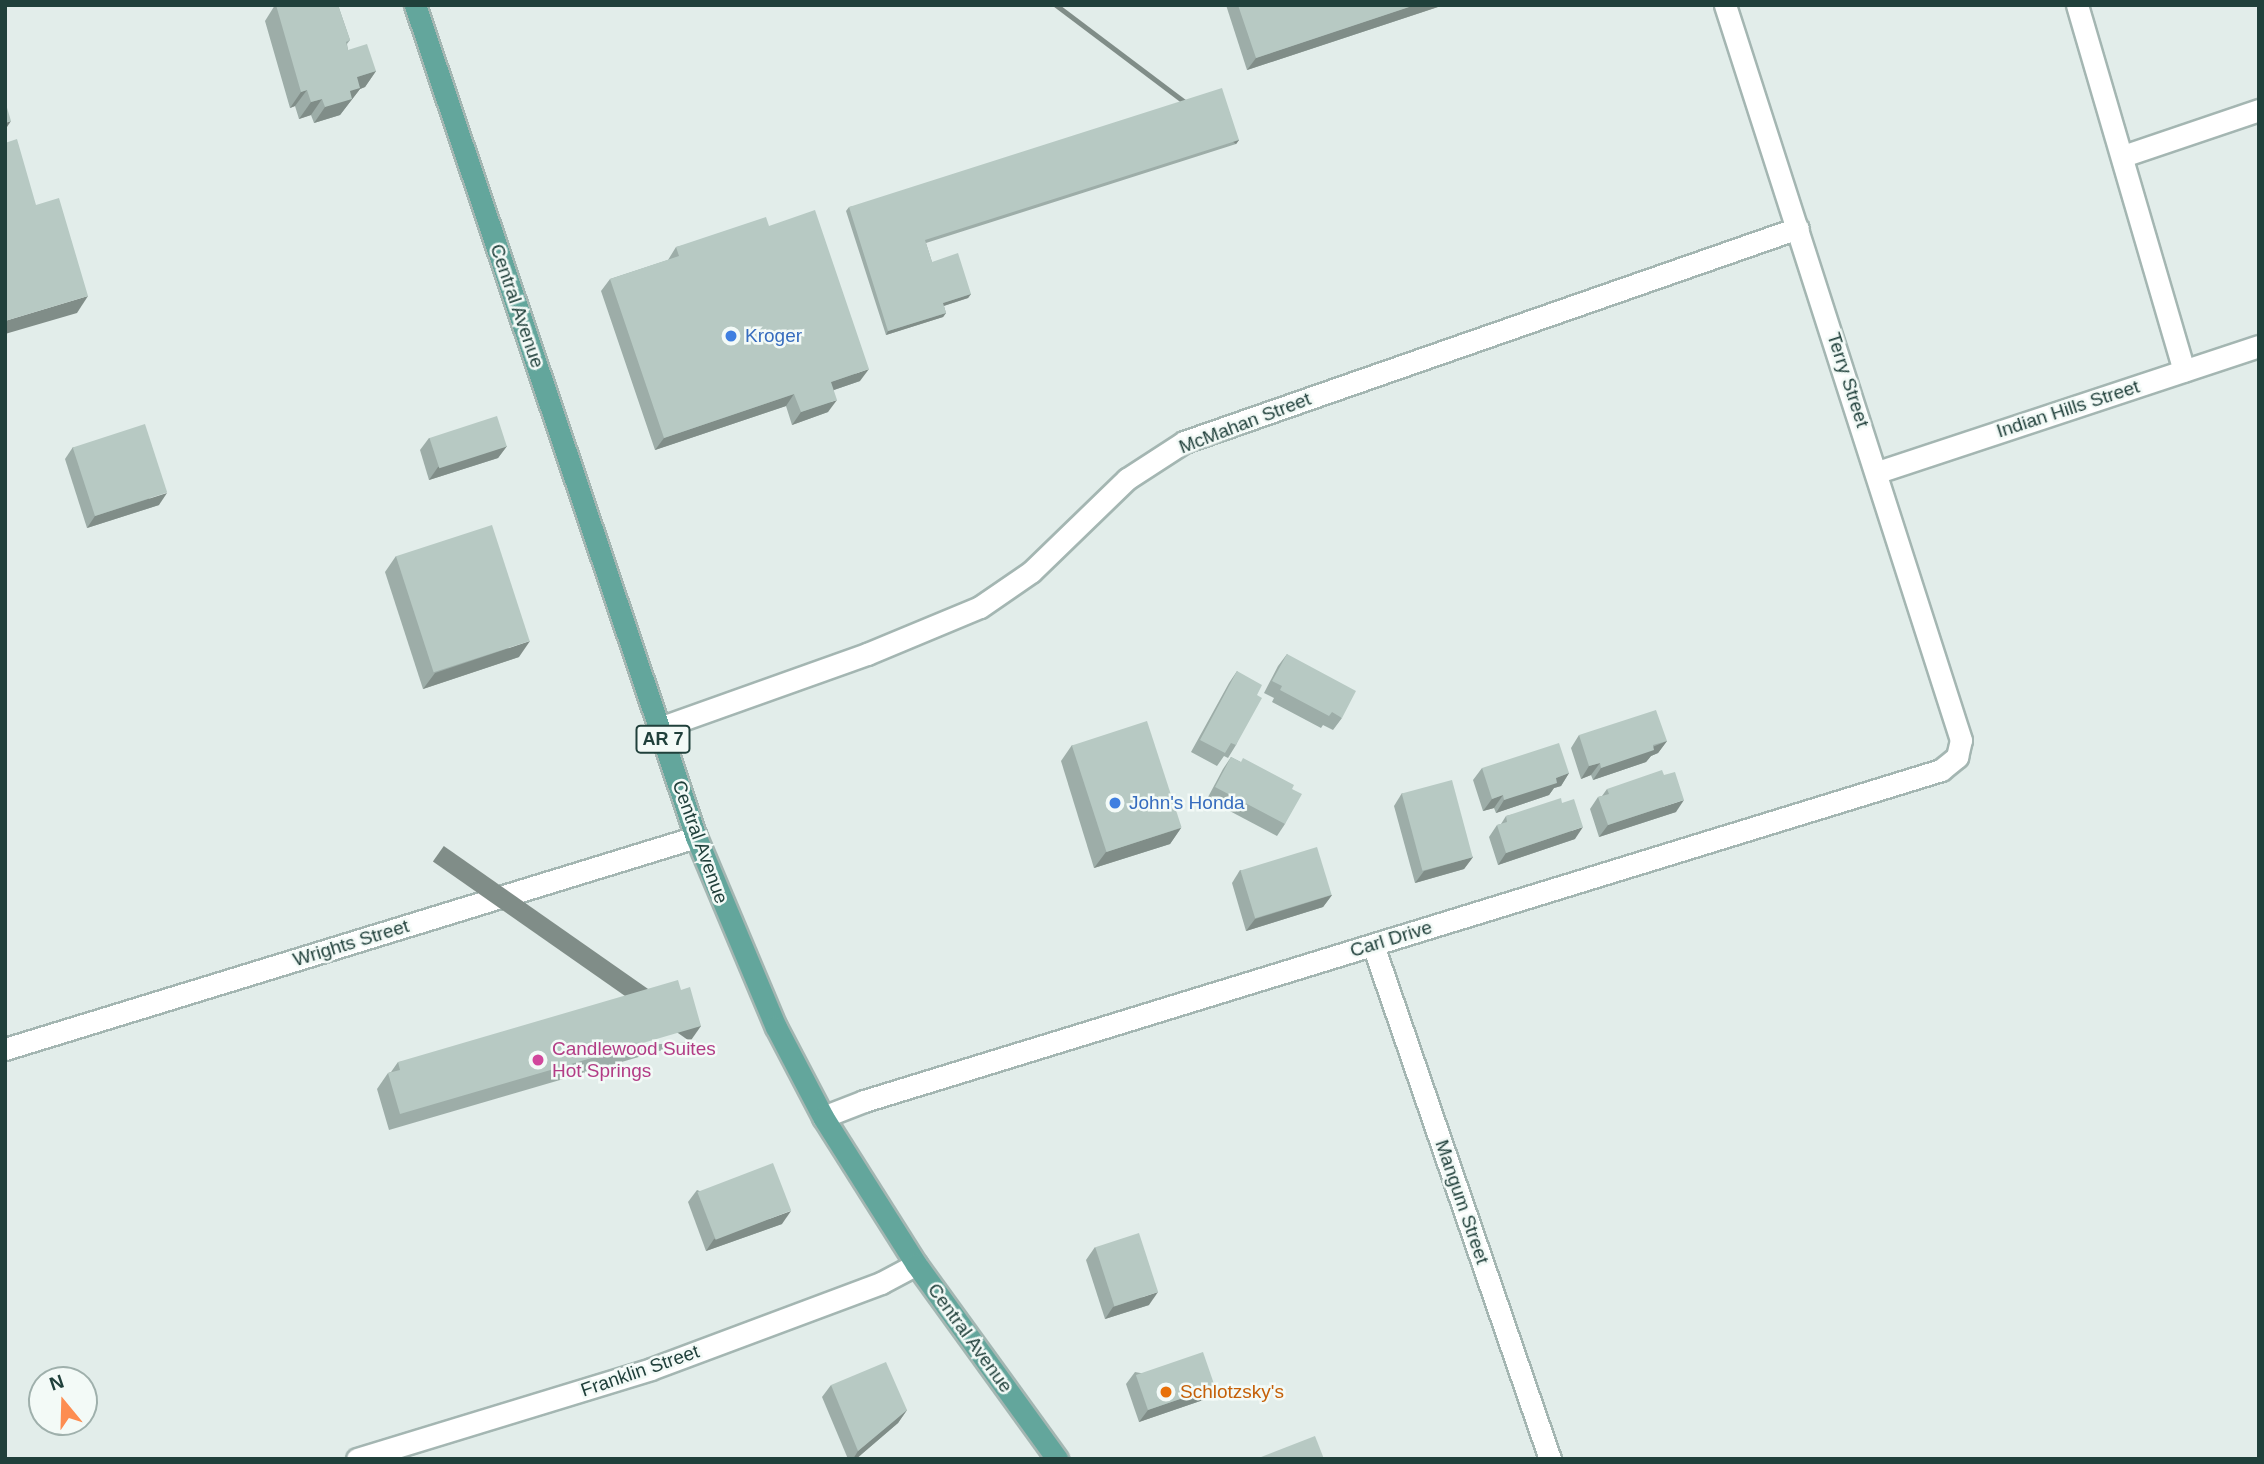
<!DOCTYPE html>
<html>
<head>
<meta charset="utf-8">
<style>
  body { margin:0 }
  #map { position:relative; width:2264px; height:1464px; overflow:hidden; background:#e2edea; font-family:Helvetica,sans-serif }
  div>[style] { position:absolute }
  [style*='--x'] { left:calc(var(--x)*1px); top:calc(var(--y)*1px); width:calc(var(--w)*1px); rotate:calc(var(--a)*1deg) }
  .roads { filter:drop-shadow(2px 0 #a4b6b2) drop-shadow(-2px 0 #a4b6b2) drop-shadow(0 2px #a4b6b2) drop-shadow(0 -2px #a4b6b2) }
  .minor>* { height:21px; margin:-10.5px; padding:0 10.5px; transform-origin:10.5px; border-radius:10.5px; background:#fff }
  .major>* { height:21px; margin:-10.5px; padding:0 10.5px; transform-origin:10.5px; border-radius:10.5px; background:#63a69c }
  .wall>* { inset:0; background:#9dada8 }
  .shaded-wall>* { inset:0; background:#808d88; transform-origin:0 0 }
  .building>* { inset:0; background:#b7c9c3; transform-origin:0 0 }
  .dots>* { width:19px; height:19px; translate:-50% -50%; box-sizing:border-box; border:4px solid #f3faf7; border-radius:50% }
  span { translate:-50% -50%; white-space:nowrap; text-align:center; line-height:1.15; -webkit-text-stroke:5px #f3faf7; paint-order:stroke }
  .shield-label span { padding:2px 5px; background:#f3faf7; border:2px solid; border-radius:5px; -webkit-text-stroke-width:0 }
  .shield-label { font-size:18px; color:#20403b; font-weight:700 }
  .street-label { font-size:19px; color:#20403b }
  .shop-label { font-size:19px; color:#366cbe }
  .left { translate:0 -50%; text-align:left }
  .hotel-label { font-size:19px; color:#b23c85 }
  .food-label { font-size:19px; color:#c56008 }
  .frame { position:absolute; inset:0; border:7px solid #20403b; pointer-events:none }
  .north { position:absolute; left:28px; top:1366px; width:70px; height:70px; box-sizing:border-box; background:#f3faf7; border:2px solid #9fb0ac; border-radius:50%; rotate:341deg; font-size:19px; font-weight:700; line-height:28px; text-align:center; color:#20403b }
  .north::after { content:''; display:block; margin:auto; width:24px; height:32px; background:#fd8d51; clip-path:polygon(50% 0,100% 100%,50% 72%,0 100%) }
</style>
</head>
<body>
<div id="map">
  <div class="roads">
    <div class="minor">
      <i style="--x:2077;--y:5;--w:381;--a:73.7"></i>
      <i style="--x:2123;--y:156;--w:144;--a:-18.7"></i>
      <i style="--x:1878;--y:472;--w:401;--a:-18.3"></i>
      <i style="--x:659;--y:728;--w:221;--a:-19.6"></i>
      <i style="--x:867;--y:654;--w:122;--a:-22.6"></i>
      <i style="--x:980;--y:607;--w:62;--a:-34.5"></i>
      <i style="--x:1031;--y:572;--w:134;--a:-44.1"></i>
      <i style="--x:1127;--y:479;--w:68;--a:-33"></i>
      <i style="--x:1184;--y:442;--w:650;--a:-19.22"></i>
      <i style="--x:1373;--y:945;--w:544;--a:71"></i>
      <i style="--x:5;--y:1049;--w:723;--a:-17.06"></i>
      <i style="--x:823;--y:1117;--w:44;--a:-21.3"></i>
      <i style="--x:864;--y:1101;--w:1127;--a:-17.08"></i>
      <i style="--x:1941;--y:770;--w:21;--a:-39"></i>
      <i style="--x:1957;--y:757;--w:17;--a:-77"></i>
      <i style="--x:1961;--y:740;--w:772;--a:-107.8"></i>
      <i style="--x:357;--y:1459;--w:307;--a:-17"></i>
      <i style="--x:651;--y:1369;--w:246;--a:-20.5"></i>
      <i style="--x:881;--y:1283;--w:40;--a:-28"></i>
    </div>
    <div class="major">
      <i style="--x:415;--y:5;--w:878;--a:71.34"></i>
      <i style="--x:696;--y:837;--w:206;--a:67.2"></i>
      <i style="--x:776;--y:1027;--w:102;--a:62.4"></i>
      <i style="--x:823;--y:1117;--w:174;--a:57.7"></i>
      <i style="--x:916;--y:1264;--w:241;--a:54.1"></i>
    </div>
  </div>
  <div class="wall">
    <i style="clip-path:polygon(275px 5px,338px 5px,350px 40px,347px 44px,348px 50px,376px 71px,365px 87px,360px 89px,340px 115px,314px 123px,311px 115px,299px 119px,295px 106px,290px 108px,265px 21px)"></i>
    <i style="clip-path:polygon(1226px 5px,1444px 5px,1247px 70px)"></i>
    <i style="clip-path:polygon(1239px 140px,1236px 144px,926px 243px,932px 262px,971px 294px,968px 298px,944px 306px,946px 313px,943px 317px,886px 335px,846px 211px,849px 207px)"></i>
    <i style="clip-path:polygon(769px 226px,860px 381px,834px 390px,828px 412px,792px 425px,786px 406px,655px 450px,601px 291px,610px 279px,668px 260px,676px 247px)"></i>
    <i style="clip-path:polygon(429px 438px,507px 446px,498px 458px,429px 480px,420px 450px)"></i>
    <i style="clip-path:polygon(73px 447px,159px 505px,87px 528px,65px 459px)"></i>
    <i style="clip-path:polygon(396px 556px,519px 657px,423px 689px,385px 572px)"></i>
    <i style="clip-path:polygon(1287px 654px,1342px 718px,1333px 730px,1323px 725px,1321px 728px,1272px 702px,1274px 698px,1264px 693px,1278px 666px)"></i>
    <i style="clip-path:polygon(1237px 671px,1257px 695px,1236px 745px,1228px 758px,1224px 756px,1217px 766px,1191px 752px,1229px 683px)"></i>
    <i style="clip-path:polygon(1579px 735px,1667px 741px,1658px 753px,1651px 756px,1646px 762px,1593px 780px,1591px 775px,1581px 779px,1571px 748px)"></i>
    <i style="clip-path:polygon(1072px 745px,1181px 828px,1170px 844px,1094px 868px,1061px 761px)"></i>
    <i style="clip-path:polygon(1231px 757px,1292px 789px,1285px 824px,1277px 836px,1207px 799px,1223px 769px)"></i>
    <i style="clip-path:polygon(1482px 768px,1569px 773px,1561px 786px,1554px 788px,1549px 795px,1496px 813px,1494px 808px,1483px 811px,1473px 780px)"></i>
    <i style="clip-path:polygon(1607px 789px,1676px 812px,1599px 837px,1590px 809px,1598px 797px,1602px 796px)"></i>
    <i style="clip-path:polygon(1402px 793px,1473px 857px,1464px 869px,1415px 883px,1394px 806px)"></i>
    <i style="clip-path:polygon(1562px 803px,1575px 839px,1498px 865px,1489px 837px,1497px 825px,1501px 824px,1506px 816px)"></i>
    <i style="clip-path:polygon(1240px 870px,1332px 895px,1323px 907px,1246px 931px,1232px 883px)"></i>
    <i style="clip-path:polygon(690px 1042px,389px 1130px,377px 1089px,388px 1073px,391px 1072px,398px 1062px)"></i>
    <i style="clip-path:polygon(697px 1190px,782px 1224px,706px 1251px,688px 1202px)"></i>
    <i style="clip-path:polygon(1095px 1247px,1149px 1305px,1105px 1319px,1086px 1260px)"></i>
    <i style="clip-path:polygon(1135px 1372px,1215px 1387px,1206px 1399px,1139px 1422px,1126px 1384px)"></i>
    <i style="clip-path:polygon(831px 1385px,907px 1410px,898px 1423px,856px 1459px,848px 1459px,822px 1397px)"></i>
  </div>
  <div class="shaded-wall">
    <i style="clip-path:polygon(1415px 5px,1444px 5px,1247px 70px,1256px 58px)"></i>
    <i style="clip-path:polygon(376px 71px,365px 87px,360px 89px,340px 115px,314px 123px,325px 107px,357px 77px)"></i>
    <i style="clip-path:polygon(307px 90px,295px 106px,290px 108px,301px 92px)"></i>
    <i style="clip-path:polygon(322px 99px,311px 115px,299px 119px,311px 102px)"></i>
    <i style="clip-path:polygon(11px 121px,5px 130px,5px 123px)"></i>
    <i style="left:1239px;top:140px;width:5px;height:330px;rotate:127deg"></i>
    <i style="clip-path:polygon(971px 294px,968px 298px,940px 307px,943px 303px)"></i>
    <i style="clip-path:polygon(88px 296px,77px 313px,5px 334px,5px 321px)"></i>
    <i style="clip-path:polygon(946px 313px,943px 317px,886px 335px,888px 331px)"></i>
    <i style="clip-path:polygon(869px 369px,860px 381px,822px 394px,831px 382px)"></i>
    <i style="clip-path:polygon(794px 394px,786px 406px,655px 450px,664px 438px)"></i>
    <i style="clip-path:polygon(837px 400px,828px 412px,792px 425px,801px 412px)"></i>
    <i style="clip-path:polygon(507px 446px,498px 458px,429px 480px,438px 467px)"></i>
    <i style="clip-path:polygon(167px 493px,159px 505px,87px 528px,95px 516px)"></i>
    <i style="clip-path:polygon(530px 641px,519px 657px,423px 689px,435px 673px)"></i>
    <i style="clip-path:polygon(1667px 741px,1658px 753px,1651px 756px,1646px 762px,1593px 780px,1601px 768px)"></i>
    <i style="clip-path:polygon(1600px 763px,1591px 775px,1581px 779px,1589px 766px)"></i>
    <i style="clip-path:polygon(1569px 773px,1561px 786px,1554px 788px,1549px 795px,1496px 813px,1504px 800px,1556px 778px)"></i>
    <i style="clip-path:polygon(1503px 795px,1494px 808px,1483px 811px,1492px 799px)"></i>
    <i style="clip-path:polygon(1684px 800px,1676px 812px,1599px 837px,1608px 825px)"></i>
    <i style="clip-path:polygon(1583px 827px,1575px 839px,1498px 865px,1506px 853px)"></i>
    <i style="clip-path:polygon(1181px 828px,1170px 844px,1094px 868px,1106px 852px)"></i>
    <i style="clip-path:polygon(1473px 857px,1464px 869px,1415px 883px,1424px 871px)"></i>
    <i style="clip-path:polygon(1332px 895px,1323px 907px,1246px 931px,1255px 919px)"></i>
    <i style="left:701px;top:1026px;width:19px;height:314px;rotate:125deg"></i>
    <i style="clip-path:polygon(791px 1211px,782px 1224px,706px 1251px,714px 1239px)"></i>
    <i style="clip-path:polygon(1158px 1292px,1149px 1305px,1105px 1319px,1113px 1307px)"></i>
    <i style="clip-path:polygon(1215px 1387px,1206px 1399px,1139px 1422px,1148px 1410px)"></i>
    <i style="clip-path:polygon(907px 1410px,898px 1423px,856px 1459px,853px 1459px,858px 1451px)"></i>
  </div>
  <div class="building">
    <i style="clip-path:polygon(276px 5px,338px 5px,350px 40px,346px 42px,348px 50px,367px 44px,376px 71px,357px 77px,360px 88px,350px 91px,352px 99px,325px 107px,322px 99px,311px 102px,307px 90px,301px 92px)"></i>
    <i style="clip-path:polygon(1238px 5px,1415px 5px,1256px 58px)"></i>
    <i style="clip-path:polygon(1222px 88px,1239px 140px,925px 240px,932px 262px,958px 253px,971px 294px,943px 303px,946px 313px,888px 331px,849px 207px)"></i>
    <i style="clip-path:polygon(5px 101px,11px 121px,5px 123px)"></i>
    <i style="clip-path:polygon(17px 139px,36px 205px,59px 198px,88px 296px,5px 321px,5px 143px)"></i>
    <i style="clip-path:polygon(815px 210px,869px 369px,831px 382px,837px 400px,801px 412px,794px 394px,664px 438px,610px 279px,679px 256px,676px 247px,766px 217px,769px 226px)"></i>
    <i style="left:497px;top:416px;width:32px;height:71px;rotate:72deg"></i>
    <i style="left:145px;top:424px;width:72px;height:76px;rotate:72deg"></i>
    <i style="left:492px;top:525px;width:122px;height:101px;rotate:72deg"></i>
    <i style="clip-path:polygon(1287px 654px,1356px 691px,1342px 718px,1332px 712px,1329px 716px,1280px 690px,1282px 686px,1272px 681px)"></i>
    <i style="clip-path:polygon(1237px 671px,1262px 685px,1257px 695px,1262px 698px,1236px 745px,1231px 743px,1225px 753px,1200px 740px)"></i>
    <i style="clip-path:polygon(1656px 710px,1667px 741px,1653px 745px,1654px 750px,1601px 768px,1600px 763px,1589px 766px,1579px 735px)"></i>
    <i style="left:1147px;top:721px;width:112px;height:79px;rotate:72deg"></i>
    <i style="clip-path:polygon(1559px 743px,1569px 773px,1556px 778px,1557px 783px,1504px 800px,1503px 795px,1492px 799px,1482px 768px)"></i>
    <i style="clip-path:polygon(1231px 757px,1241px 762px,1243px 758px,1294px 785px,1292px 789px,1302px 794px,1285px 824px,1215px 787px)"></i>
    <i style="clip-path:polygon(1662px 770px,1664px 775px,1675px 772px,1684px 800px,1608px 825px,1598px 797px,1609px 794px,1607px 789px)"></i>
    <i style="left:1452px;top:780px;width:80px;height:52px;rotate:75deg"></i>
    <i style="clip-path:polygon(1561px 798px,1562px 803px,1574px 799px,1583px 827px,1506px 853px,1497px 825px,1507px 822px,1506px 816px)"></i>
    <i style="left:1317px;top:847px;width:50px;height:80px;rotate:73deg"></i>
    <i style="clip-path:polygon(678px 980px,681px 990px,690px 987px,701px 1026px,400px 1114px,388px 1073px,400px 1070px,398px 1062px)"></i>
    <i style="left:773px;top:1163px;width:51px;height:81px;rotate:69deg"></i>
    <i style="left:1139px;top:1233px;width:62px;height:46px;rotate:72deg"></i>
    <i style="left:1203px;top:1352px;width:37px;height:71px;rotate:71deg"></i>
    <i style="clip-path:polygon(886px 1362px,907px 1410px,858px 1451px,831px 1385px)"></i>
    <i style="clip-path:polygon(1315px 1436px,1324px 1459px,1256px 1459px)"></i>
  </div>
  <div class="dots">
    <i style="left:731px;top:336px;background:#3f7fe0"></i>
    <i style="left:1115px;top:803px;background:#3f7fe0"></i>
    <i style="left:538px;top:1060px;background:#d1479c"></i>
    <i style="left:1166px;top:1392px;background:#e8710a"></i>
  </div>
  <div class="shield-label">
    <span style="left:663px;top:739px">AR 7</span>
  </div>
  <div class="street-label">
    <span style="left:517px;top:306px;rotate:71deg">Central Avenue</span>
    <span style="left:1848px;top:380px;rotate:72deg">Terry Street</span>
    <span style="left:2068px;top:409px;rotate:-18deg">Indian Hills Street</span>
    <span style="left:1245px;top:423px;rotate:-21deg">McMahan Street</span>
    <span style="left:700px;top:842px;rotate:70deg">Central Avenue</span>
    <span style="left:1391px;top:939px;rotate:-17deg">Carl Drive</span>
    <span style="left:351px;top:943px;rotate:-17deg">Wrights Street</span>
    <span style="left:1462px;top:1202px;rotate:71deg">Mangum Street</span>
    <span style="left:970px;top:1338px;rotate:54deg">Central Avenue</span>
    <span style="left:640px;top:1371px;rotate:-19deg">Franklin Street</span>
  </div>
  <div class="shop-label">
    <span class="left" style="left:745px;top:336px">Kroger</span>
    <span class="left" style="left:1129px;top:803px">John's Honda</span>
  </div>
  <div class="hotel-label">
    <span class="left" style="left:552px;top:1060px">Candlewood Suites<br>Hot Springs</span>
  </div>
  <div class="food-label">
    <span class="left" style="left:1180px;top:1392px">Schlotzsky's</span>
  </div>
  <div class="frame"></div>
  <div class="north">N</div>
</div>
</body>
</html>
